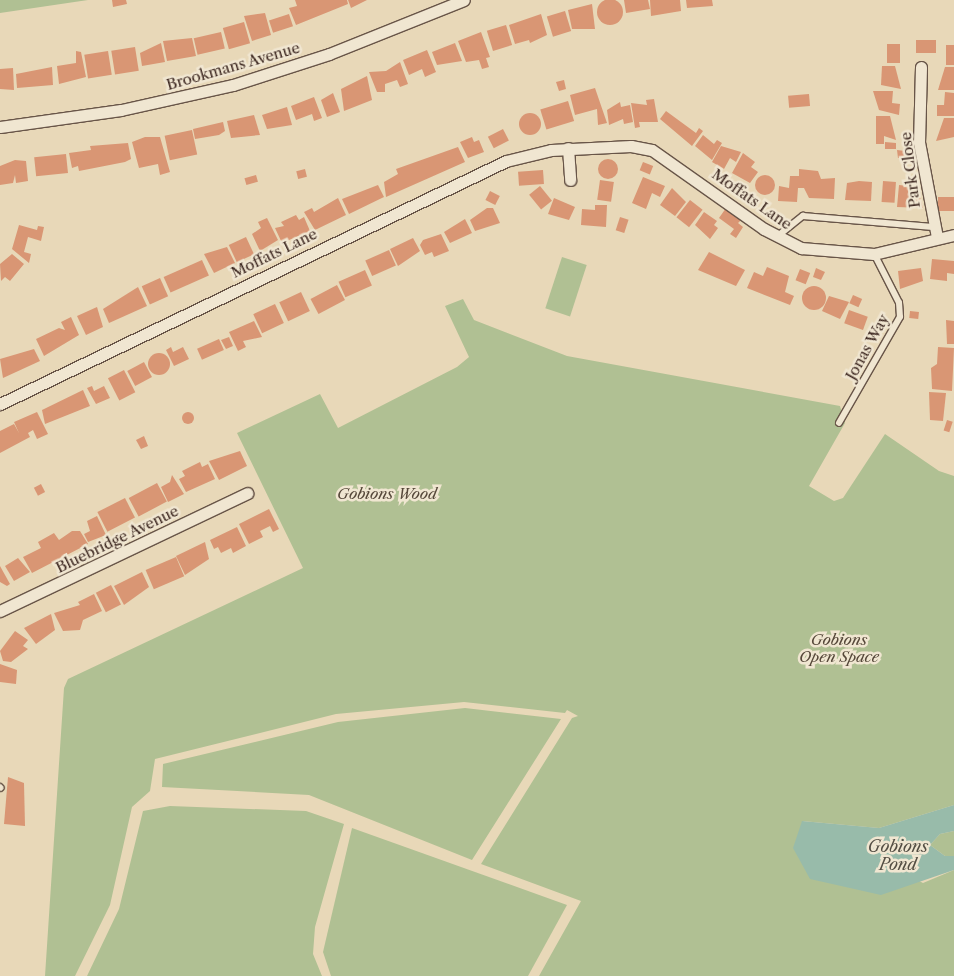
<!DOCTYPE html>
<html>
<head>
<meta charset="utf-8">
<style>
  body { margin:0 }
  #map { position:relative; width:954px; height:976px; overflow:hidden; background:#e8d8b8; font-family:"Libre Caslon Text",serif }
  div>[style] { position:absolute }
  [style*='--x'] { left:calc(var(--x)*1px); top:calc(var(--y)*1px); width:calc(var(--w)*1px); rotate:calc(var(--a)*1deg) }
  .green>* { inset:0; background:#b0c093; transform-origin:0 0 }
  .water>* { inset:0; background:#98bbaa }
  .building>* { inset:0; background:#d99674; transform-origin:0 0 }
  .round { border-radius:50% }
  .roads { filter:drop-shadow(1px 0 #685548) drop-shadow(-1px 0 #685548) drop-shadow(0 1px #685548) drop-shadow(0 -1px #685548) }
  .service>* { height:5.5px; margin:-2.75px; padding:0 2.75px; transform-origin:2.75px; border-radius:2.75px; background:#f0e6d1 }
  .minor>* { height:11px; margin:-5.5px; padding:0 5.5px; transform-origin:5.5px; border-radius:5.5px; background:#f0e6d1 }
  span { translate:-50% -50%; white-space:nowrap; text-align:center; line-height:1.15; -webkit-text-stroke:5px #f0e6d1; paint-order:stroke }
  .street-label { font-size:15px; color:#3e2922 }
  .park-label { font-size:15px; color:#554739; font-style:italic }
  .water-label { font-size:16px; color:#544e44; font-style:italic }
</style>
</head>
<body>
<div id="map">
  <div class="green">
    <i style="clip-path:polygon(0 0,88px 0,0 13px)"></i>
    <i style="left:562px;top:257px;width:26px;height:54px;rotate:18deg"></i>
    <i style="clip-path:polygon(463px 299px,474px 320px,567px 356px,840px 406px,845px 423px,809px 486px,834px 501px,843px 498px,885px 434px,939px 471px,954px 476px,954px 805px,879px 828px,802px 821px,923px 883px,954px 870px,954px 976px,539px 976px,581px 901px,481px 864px,572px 718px,578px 716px,567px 710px,565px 713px,464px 702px,336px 714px,155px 759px,150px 791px,132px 807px,110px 905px,75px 976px,45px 976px,64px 688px,68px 679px,303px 568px,237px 433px,320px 394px,338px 428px,457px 367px,469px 357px,445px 306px)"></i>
    <i style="clip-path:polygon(465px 708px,561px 719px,472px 860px,309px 795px,162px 787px,163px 764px,338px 722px)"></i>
    <i style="clip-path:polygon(170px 806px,306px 811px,344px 824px,315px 927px,313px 954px,322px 976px,87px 976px,119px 909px,143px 811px)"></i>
    <i style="clip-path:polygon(352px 828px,567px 905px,528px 976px,331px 976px,323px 952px)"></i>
    <i style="clip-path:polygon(954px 831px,954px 856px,945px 856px,930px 845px,940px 834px)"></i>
  </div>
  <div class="water">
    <i style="clip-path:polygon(954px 805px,954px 831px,940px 834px,930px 845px,945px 856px,954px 856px,954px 870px,881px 895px,810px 879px,793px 848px,802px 821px,879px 828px)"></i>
  </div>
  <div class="building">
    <i class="round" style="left:597px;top:-1px;width:26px;height:26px"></i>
    <i style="clip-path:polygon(112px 0,126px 0,127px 4px,113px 7px)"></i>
    <i style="clip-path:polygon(295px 0,347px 0,348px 4px,296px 25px,289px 8px,297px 6px)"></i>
    <i style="clip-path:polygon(348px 0,367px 0,351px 8px)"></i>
    <i style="clip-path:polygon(624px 0,648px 0,650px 9px,626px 13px)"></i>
    <i style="clip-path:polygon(650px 0,680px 0,681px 11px,651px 16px)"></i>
    <i style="clip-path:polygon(686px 0,712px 0,713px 6px,687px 8px)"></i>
    <i style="clip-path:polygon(592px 4px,595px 29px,572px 29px,568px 10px)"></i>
    <i style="left:565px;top:11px;width:21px;height:19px;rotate:73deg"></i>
    <i style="clip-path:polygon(265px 13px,271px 35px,252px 41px,244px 16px)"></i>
    <i style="left:289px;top:14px;width:13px;height:21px;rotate:72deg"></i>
    <i style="clip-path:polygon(541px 14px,547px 35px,530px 43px,529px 40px,515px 44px,509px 25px)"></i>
    <i style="left:244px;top:22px;width:22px;height:22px;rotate:74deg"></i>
    <i style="left:506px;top:25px;width:21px;height:20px;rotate:73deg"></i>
    <i style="left:221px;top:32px;width:17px;height:28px;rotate:77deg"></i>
    <i style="clip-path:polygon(481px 32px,490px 57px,486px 58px,489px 67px,482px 69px,479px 60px,466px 62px,458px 41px)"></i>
    <i style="clip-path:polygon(192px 38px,196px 56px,167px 61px,163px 41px)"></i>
    <i style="left:916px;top:40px;width:20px;height:13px"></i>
    <i style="clip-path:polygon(161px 43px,165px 62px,142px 66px,140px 53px)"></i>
    <i style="clip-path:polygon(455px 43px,462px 61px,437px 65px,432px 52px)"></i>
    <i style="left:887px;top:44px;width:13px;height:19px"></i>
    <i style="left:946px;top:45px;width:8px;height:20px"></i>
    <i style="left:135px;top:47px;width:24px;height:24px;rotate:81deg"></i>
    <i style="clip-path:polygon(427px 50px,436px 72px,425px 77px,422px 69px,409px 75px,403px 60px)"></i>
    <i style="clip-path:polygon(76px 51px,81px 52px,86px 77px,59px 84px,57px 66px,76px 63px)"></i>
    <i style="left:108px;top:51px;width:24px;height:24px;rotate:81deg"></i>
    <i style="clip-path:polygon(400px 62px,408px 84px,400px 87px,397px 80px,385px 84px,385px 92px,377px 92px,369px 72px,386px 71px)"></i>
    <i style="clip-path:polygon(882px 66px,895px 66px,901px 89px,881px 85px)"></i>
    <i style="clip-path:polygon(52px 67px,53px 85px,17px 88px,16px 74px)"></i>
    <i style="clip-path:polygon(945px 67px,954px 67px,954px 90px,938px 90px)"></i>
    <i style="clip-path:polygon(13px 68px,14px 90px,0 89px,0 69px)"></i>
    <i style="clip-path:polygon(367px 76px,372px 100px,344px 111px,341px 89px)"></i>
    <i style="clip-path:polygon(564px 80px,566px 89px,559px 91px,556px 82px)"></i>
    <i style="clip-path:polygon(595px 88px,607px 123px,598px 125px,597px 109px,575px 115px,570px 95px)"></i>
    <i style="clip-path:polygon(873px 91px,893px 91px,892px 103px,900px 104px,899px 115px,879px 110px)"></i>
    <i style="clip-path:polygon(945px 92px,954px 93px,954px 116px,937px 116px,937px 105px,944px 105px)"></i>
    <i style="clip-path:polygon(333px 93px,340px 112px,327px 117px,321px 100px)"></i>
    <i style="left:809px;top:94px;width:12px;height:21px;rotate:85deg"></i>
    <i style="clip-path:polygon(314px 97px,322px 118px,314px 121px,312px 114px,296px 120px,291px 106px)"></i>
    <i style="clip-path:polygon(654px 99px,658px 122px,639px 122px,640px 127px,635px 128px,631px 103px,647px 105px,646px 100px)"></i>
    <i style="left:568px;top:101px;width:21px;height:29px;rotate:73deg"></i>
    <i style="clip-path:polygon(620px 102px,621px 107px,630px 105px,633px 122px,624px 124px,623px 119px,609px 125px,607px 110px)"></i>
    <i style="clip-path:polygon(287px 107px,292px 125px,267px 129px,262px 115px)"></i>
    <i style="clip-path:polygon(666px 111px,696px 133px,699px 128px,703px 131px,692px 146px,660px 119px)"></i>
    <i class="round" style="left:519px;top:113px;width:22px;height:22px"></i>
    <i style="clip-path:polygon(254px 115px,260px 135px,231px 138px,227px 121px)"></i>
    <i style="clip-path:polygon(876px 116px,890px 116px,896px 140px,884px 136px,884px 144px,876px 144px)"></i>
    <i style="clip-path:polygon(944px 118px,954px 118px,954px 137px,936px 141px)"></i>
    <i style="clip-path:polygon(223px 122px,225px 131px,219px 135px,195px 139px,193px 129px)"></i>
    <i style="left:503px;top:129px;width:13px;height:17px;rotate:63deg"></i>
    <i style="left:192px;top:130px;width:25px;height:28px;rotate:78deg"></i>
    <i style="clip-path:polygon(703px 135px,714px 144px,717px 140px,722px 143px,712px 160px,695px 146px)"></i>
    <i style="clip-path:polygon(145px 137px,160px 137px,170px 172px,160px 175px,158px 164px,139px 168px,132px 142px)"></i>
    <i style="clip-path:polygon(472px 137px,474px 142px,479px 140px,484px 152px,468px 158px,460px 142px)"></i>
    <i style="clip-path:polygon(885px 142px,896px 143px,896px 149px,885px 149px)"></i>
    <i style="clip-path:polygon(128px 143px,131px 159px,125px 162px,79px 171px,78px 166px,72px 168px,69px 153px,91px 150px,90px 146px)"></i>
    <i style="clip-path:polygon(721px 146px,741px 152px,736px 162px,730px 158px,724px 169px,712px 162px)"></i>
    <i style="clip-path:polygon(458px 147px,465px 162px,386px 197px,384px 182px,398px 174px,396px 169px)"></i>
    <i style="clip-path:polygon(897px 150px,914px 152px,915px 158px,898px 158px)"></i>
    <i style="clip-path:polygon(743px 153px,755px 162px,751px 167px,758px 172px,750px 183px,732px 173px)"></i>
    <i style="left:66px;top:154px;width:19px;height:32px;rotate:84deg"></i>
    <i class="round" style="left:598px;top:159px;width:20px;height:20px"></i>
    <i style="clip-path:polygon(15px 160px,26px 161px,28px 181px,16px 183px,15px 175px,13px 183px,0 185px,0 166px)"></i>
    <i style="left:643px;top:162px;width:11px;height:9px;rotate:22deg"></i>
    <i style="left:305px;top:169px;width:8px;height:9px;rotate:76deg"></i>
    <i style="clip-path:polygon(799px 169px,818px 171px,821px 179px,835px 178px,834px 199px,809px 198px,804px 188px,798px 188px,797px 202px,778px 201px,779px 186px,789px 188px,790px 176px,799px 176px)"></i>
    <i style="left:543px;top:170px;width:14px;height:25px;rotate:86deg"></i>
    <i class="round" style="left:755px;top:175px;width:20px;height:20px"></i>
    <i style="left:256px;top:175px;width:7px;height:12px;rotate:74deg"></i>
    <i style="clip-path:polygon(643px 177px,665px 186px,660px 197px,652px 193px,646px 209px,632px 203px)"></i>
    <i style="left:600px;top:180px;width:14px;height:20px;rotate:8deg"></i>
    <i style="clip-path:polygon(859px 181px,872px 182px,871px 201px,845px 200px,847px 183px)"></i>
    <i style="left:883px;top:181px;width:13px;height:21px;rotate:4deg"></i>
    <i style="clip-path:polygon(378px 185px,384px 197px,349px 214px,342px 199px)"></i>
    <i style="clip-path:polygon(899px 185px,917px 187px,923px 208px,897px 207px)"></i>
    <i style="left:540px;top:186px;width:19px;height:14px;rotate:51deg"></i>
    <i style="clip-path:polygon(672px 188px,686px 202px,675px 216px,660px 205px)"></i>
    <i style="left:490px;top:191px;width:11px;height:10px;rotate:27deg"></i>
    <i style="left:938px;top:197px;width:16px;height:14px"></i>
    <i style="clip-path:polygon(338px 198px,346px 215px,315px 230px,304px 212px,312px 208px,314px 212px)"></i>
    <i style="clip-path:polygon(554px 198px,575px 207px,569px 220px,548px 214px)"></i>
    <i style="left:690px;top:200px;width:16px;height:22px;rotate:38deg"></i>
    <i style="clip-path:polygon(595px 205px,607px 205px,606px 227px,581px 225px,582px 209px,595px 210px)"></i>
    <i style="clip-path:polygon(487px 208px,493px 208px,500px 223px,475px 231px,470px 220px)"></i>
    <i style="clip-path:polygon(726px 208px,741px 220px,738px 223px,743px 227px,736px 238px,730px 234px,734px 229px,719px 218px)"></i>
    <i style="clip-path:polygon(704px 212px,717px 221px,714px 225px,718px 228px,710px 239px,695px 225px)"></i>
    <i style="clip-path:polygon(296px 215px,299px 220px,304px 217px,310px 231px,282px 243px,275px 228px,284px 226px,281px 222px)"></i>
    <i style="left:620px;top:217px;width:9px;height:14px;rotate:18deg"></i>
    <i style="clip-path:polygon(267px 218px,278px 240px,260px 251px,252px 234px,261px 228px,258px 222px)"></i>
    <i style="clip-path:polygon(465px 219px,472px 233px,450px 243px,444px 232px)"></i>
    <i style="clip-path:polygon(19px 225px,37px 230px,38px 226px,44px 227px,41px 241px,28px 237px,24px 252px,31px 254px,29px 263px,12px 249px)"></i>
    <i style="clip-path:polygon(441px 234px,449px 251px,434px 257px,432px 252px,425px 255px,420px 245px,423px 240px)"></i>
    <i style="left:246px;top:237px;width:19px;height:19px;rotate:65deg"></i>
    <i style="clip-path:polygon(413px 238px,420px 251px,398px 266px,390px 249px)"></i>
    <i style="clip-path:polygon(227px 247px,235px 263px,214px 273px,204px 254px)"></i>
    <i style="left:389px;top:250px;width:17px;height:26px;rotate:66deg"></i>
    <i style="clip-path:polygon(709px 252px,745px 270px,736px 286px,698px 270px)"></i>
    <i style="clip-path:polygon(12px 254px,24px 264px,10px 281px,5px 277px,1px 281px,0 264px)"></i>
    <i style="clip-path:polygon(932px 259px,954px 261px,954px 274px,947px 273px,947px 281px,930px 279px)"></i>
    <i style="left:202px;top:260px;width:17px;height:42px;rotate:66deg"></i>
    <i style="clip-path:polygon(767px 267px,789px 276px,785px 292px,794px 296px,790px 305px,747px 288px,754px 272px,763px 276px)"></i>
    <i style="clip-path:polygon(816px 268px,825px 272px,821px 280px,813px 277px)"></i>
    <i style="clip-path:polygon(921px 268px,923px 281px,900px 289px,898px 271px)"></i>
    <i style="left:800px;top:269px;width:11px;height:12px;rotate:22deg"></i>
    <i style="left:365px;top:270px;width:17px;height:29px;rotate:66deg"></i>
    <i style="left:160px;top:278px;width:20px;height:20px;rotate:66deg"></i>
    <i style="left:337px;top:285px;width:17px;height:30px;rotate:62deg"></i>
    <i class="round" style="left:802px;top:286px;width:24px;height:24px"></i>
    <i style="clip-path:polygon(138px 287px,147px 306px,109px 323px,103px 309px)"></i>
    <i style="left:301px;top:292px;width:21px;height:24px;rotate:65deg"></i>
    <i style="left:853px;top:295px;width:10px;height:9px;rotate:24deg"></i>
    <i style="clip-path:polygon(829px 296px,849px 302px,840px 319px,822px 311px)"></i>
    <i style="left:275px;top:304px;width:21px;height:24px;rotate:65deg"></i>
    <i style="clip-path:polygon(97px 307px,103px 327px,86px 335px,77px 316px)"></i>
    <i style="left:849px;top:310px;width:20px;height:14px;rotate:20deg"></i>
    <i style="left:910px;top:311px;width:9px;height:7px;rotate:6deg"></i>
    <i style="clip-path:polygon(71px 317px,79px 335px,44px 356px,36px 339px,59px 328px,65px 330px,61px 322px)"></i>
    <i style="clip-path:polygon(946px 320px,954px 321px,954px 344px,947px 344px)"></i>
    <i style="clip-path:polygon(254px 321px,262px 337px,243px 341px,246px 347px,238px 351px,229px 332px)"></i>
    <i style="clip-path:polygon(229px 337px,233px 346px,226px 349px,221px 340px)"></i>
    <i style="left:219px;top:339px;width:12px;height:24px;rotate:66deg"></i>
    <i style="clip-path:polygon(171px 347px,173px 352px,183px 347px,189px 359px,174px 366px,166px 350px)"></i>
    <i style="clip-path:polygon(938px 347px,954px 348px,952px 391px,932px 389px,931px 368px,937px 364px)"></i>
    <i style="clip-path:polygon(34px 349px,40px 361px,3px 378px,0 359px)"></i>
    <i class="round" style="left:148px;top:353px;width:22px;height:22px"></i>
    <i style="left:144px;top:362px;width:17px;height:19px;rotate:62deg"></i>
    <i style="left:124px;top:370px;width:25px;height:18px;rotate:63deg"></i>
    <i style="clip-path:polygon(92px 386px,94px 391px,104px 386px,110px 398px,96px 404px,87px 388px)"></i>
    <i style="clip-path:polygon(83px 390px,90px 406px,45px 424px,42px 410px)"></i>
    <i style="clip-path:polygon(929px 392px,946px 393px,943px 421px,930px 420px)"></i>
    <i class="round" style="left:182px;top:412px;width:12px;height:12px"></i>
    <i style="clip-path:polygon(37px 412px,48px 434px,37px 439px,33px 430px,28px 433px,30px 437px,0 453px,0 431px,14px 424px,19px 433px,14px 422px)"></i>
    <i style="left:947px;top:420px;width:6px;height:11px;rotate:18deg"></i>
    <i style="clip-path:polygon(144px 436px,148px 446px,141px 449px,136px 440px)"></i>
    <i style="clip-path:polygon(240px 451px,247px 466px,219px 480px,209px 461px)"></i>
    <i style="clip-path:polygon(200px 462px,202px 467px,208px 464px,215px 479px,186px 492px,179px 479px,185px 476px,182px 471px)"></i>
    <i style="clip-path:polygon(172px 475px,184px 494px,168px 502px,161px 487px,170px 482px)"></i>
    <i style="left:157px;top:483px;width:21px;height:32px;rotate:62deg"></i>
    <i style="left:41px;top:484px;width:9px;height:8px;rotate:63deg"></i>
    <i style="left:125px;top:498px;width:22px;height:31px;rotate:63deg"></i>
    <i style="clip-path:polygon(269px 509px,279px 529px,273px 532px,270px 526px,260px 531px,263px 537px,249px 544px,239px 524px)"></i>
    <i style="clip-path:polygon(97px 516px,106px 535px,88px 542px,84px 534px,90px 531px,87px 521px)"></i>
    <i style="clip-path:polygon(237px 527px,246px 546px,233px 553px,231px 548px,221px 553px,218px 547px,214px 549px,210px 540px)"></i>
    <i style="clip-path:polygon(72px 531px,80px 531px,88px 544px,32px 573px,23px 557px,41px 548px,38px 542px,54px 533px,59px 540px)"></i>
    <i style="clip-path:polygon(205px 542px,209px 559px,185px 575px,176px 556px)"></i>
    <i style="left:176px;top:557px;width:21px;height:33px;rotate:67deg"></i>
    <i style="clip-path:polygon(18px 558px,30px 572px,14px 581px,5px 566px)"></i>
    <i style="clip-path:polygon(0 566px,10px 584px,7px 586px,0 582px)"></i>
    <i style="clip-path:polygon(142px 572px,149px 587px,124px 605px,114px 586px)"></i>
    <i style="left:111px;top:585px;width:22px;height:17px;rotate:63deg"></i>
    <i style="clip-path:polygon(94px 594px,102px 611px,83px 620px,80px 630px,63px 631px,54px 613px,80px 605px,78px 602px)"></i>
    <i style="clip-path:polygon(51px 614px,55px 630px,36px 644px,24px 628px)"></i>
    <i style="clip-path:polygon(15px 631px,28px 640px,23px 646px,28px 649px,11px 662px,3px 661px,0 651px)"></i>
    <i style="clip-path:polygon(0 664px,17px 670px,16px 684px,0 682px)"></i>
    <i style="clip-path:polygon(8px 777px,24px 783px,25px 826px,4px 824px)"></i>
  </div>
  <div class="roads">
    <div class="service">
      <i style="--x:778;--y:236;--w:32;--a:-39"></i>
      <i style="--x:803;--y:216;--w:130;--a:4.8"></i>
      <i style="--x:839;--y:423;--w:122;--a:-60.1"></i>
      <i style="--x:900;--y:317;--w:14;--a:-94"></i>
      <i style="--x:899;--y:303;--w:55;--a:-117"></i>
      <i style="--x:0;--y:787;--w:1;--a:45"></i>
    </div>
    <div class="minor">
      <i style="--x:921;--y:67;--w:75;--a:91.5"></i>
      <i style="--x:919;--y:142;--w:97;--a:79.3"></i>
      <i style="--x:0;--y:127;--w:122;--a:-8"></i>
      <i style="--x:121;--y:110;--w:115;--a:-12.6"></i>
      <i style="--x:233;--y:85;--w:101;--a:-17.9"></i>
      <i style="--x:329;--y:54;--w:145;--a:-21.8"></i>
      <i style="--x:568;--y:148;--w:32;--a:86"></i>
      <i style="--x:0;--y:404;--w:561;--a:-25.65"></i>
      <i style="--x:506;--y:161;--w:46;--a:-13.7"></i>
      <i style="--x:551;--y:150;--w:80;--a:-2.9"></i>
      <i style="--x:631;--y:146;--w:21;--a:11"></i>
      <i style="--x:652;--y:150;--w:137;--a:35.2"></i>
      <i style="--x:764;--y:229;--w:42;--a:27.2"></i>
      <i style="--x:801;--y:248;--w:73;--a:4.7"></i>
      <i style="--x:874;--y:254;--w:82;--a:-13.4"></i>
      <i style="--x:0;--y:611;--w:274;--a:-25.5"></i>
    </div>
  </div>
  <div class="street-label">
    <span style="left:233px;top:66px;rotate:-16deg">Brookmans Avenue</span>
    <span style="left:910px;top:170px;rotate:-97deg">Park Close</span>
    <span style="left:752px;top:199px;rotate:35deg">Moffats Lane</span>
    <span style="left:274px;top:253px;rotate:-26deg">Moffats Lane</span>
    <span style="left:867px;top:347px;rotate:-61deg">Jonas Way</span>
    <span style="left:117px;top:539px;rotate:-26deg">Bluebridge Avenue</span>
  </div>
  <div class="park-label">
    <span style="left:387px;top:494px">Gobions Wood</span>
    <span style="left:839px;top:648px">Gobions<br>Open Space</span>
  </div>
  <div class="water-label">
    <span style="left:898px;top:855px">Gobions<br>Pond</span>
  </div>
</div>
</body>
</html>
